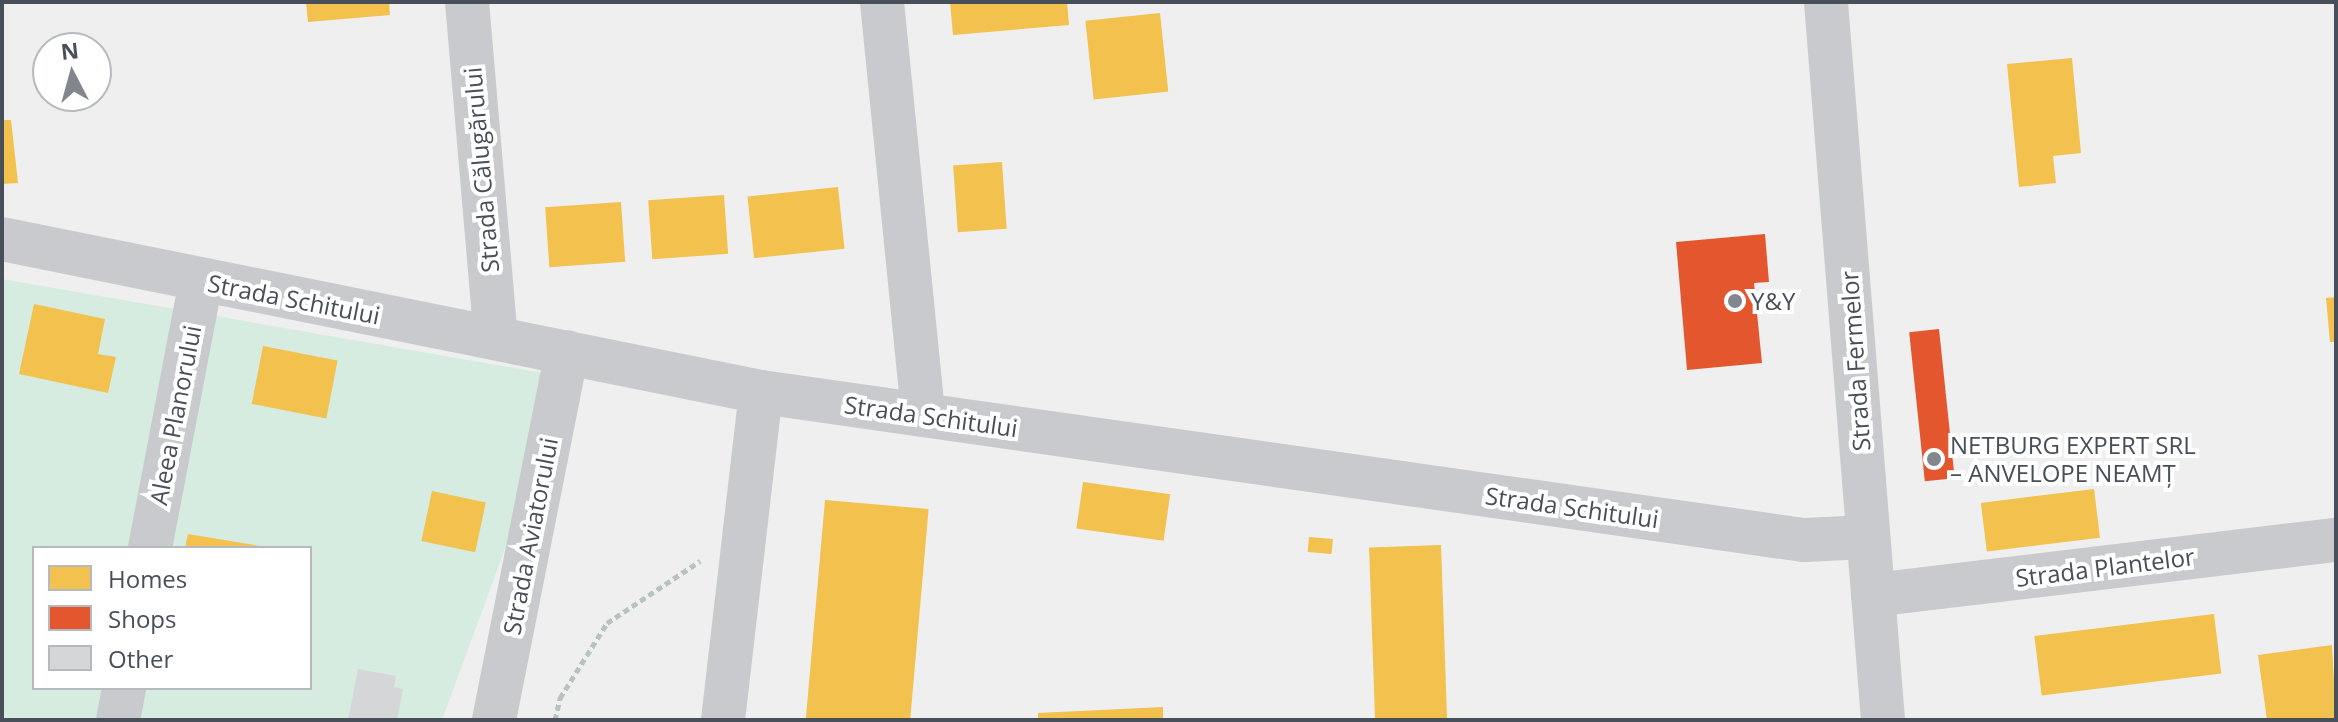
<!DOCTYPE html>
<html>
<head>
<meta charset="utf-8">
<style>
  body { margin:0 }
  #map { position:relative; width:2338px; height:722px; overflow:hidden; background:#efefef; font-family:"Open Sans",sans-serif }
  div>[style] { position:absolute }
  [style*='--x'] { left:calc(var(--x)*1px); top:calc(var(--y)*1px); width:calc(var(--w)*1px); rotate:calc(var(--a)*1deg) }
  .green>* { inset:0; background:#d6ece0 }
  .homes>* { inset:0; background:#f2c14e; transform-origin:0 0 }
  .shops>* { inset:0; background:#e4572e; transform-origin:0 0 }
  .building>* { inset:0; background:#d5d6d8 }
  .path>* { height:5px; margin-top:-2.5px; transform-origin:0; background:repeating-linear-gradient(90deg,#b8c2bf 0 6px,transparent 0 10px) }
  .minor>* { height:44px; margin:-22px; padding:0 22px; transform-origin:22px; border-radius:22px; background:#c9cacd }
  .dots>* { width:22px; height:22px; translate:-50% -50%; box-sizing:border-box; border:4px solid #fff; border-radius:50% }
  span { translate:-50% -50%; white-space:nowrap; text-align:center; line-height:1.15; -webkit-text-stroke:8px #fff; paint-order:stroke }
  .street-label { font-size:24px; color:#484f59 }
  .poi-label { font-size:24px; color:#484f59 }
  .left { translate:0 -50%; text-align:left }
  .frame { position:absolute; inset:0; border:4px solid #484f59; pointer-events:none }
  .legend { position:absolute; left:32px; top:546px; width:280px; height:144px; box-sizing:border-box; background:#fff; border:2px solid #b6b9bd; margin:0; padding:10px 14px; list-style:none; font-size:24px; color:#484f59 }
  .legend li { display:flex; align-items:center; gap:16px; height:40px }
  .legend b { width:40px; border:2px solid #b6b9bd }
  .north { position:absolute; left:32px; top:32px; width:80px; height:80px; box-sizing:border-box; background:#fff; border:2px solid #b6b9bd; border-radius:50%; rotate:354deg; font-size:22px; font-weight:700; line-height:32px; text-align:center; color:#484f59 }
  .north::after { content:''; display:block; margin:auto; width:28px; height:36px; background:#82878e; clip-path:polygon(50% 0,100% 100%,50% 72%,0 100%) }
</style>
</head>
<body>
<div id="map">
  <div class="green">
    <i style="clip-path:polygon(evenodd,2px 279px,555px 375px,523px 500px,442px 720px,2px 720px,2px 279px,34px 548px,310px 548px,310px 688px,34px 688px,34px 548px)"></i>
  </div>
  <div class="homes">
    <i style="clip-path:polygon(306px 2px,389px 2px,390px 15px,308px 22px)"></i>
    <i style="clip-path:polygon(950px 2px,1067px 2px,1069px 25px,953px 35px)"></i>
    <i style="left:1160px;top:13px;width:79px;height:75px;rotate:84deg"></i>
    <i style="clip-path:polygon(2072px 58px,2081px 153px,2053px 156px,2056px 183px,2019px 187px,2007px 64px)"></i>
    <i style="clip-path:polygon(2px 120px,11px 120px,18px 183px,2px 184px)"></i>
    <i style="left:1002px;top:162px;width:67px;height:49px;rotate:86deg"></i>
    <i style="left:838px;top:187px;width:62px;height:91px;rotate:84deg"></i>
    <i style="left:724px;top:195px;width:59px;height:76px;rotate:86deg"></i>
    <i style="left:621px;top:202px;width:60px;height:76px;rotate:86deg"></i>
    <i style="clip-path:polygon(2336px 297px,2336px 342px,2330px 342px,2326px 298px)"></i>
    <i style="clip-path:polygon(34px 304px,105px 319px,98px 354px,116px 357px,108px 393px,19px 374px)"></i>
    <i style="left:263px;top:346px;width:76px;height:59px;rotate:11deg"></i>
    <i style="left:1083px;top:482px;width:88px;height:47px;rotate:8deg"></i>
    <i style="left:2094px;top:489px;width:49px;height:114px;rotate:83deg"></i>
    <i style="left:432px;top:491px;width:55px;height:51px;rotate:12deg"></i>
    <i style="left:825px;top:500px;width:104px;height:221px;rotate:5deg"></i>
    <i style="clip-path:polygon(188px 534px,260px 546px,260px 548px,185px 548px)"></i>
    <i style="left:1309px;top:537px;width:24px;height:15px;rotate:5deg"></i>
    <i style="left:1441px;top:545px;width:175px;height:72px;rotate:88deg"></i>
    <i style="left:2214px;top:614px;width:60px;height:181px;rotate:83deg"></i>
    <i style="clip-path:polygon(2332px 645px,2336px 720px,2267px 720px,2258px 655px)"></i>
    <i style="clip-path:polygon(1163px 707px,1163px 720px,1038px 720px,1038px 713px)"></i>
  </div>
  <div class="shops">
    <i style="clip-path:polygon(1765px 234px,1769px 282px,1754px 283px,1762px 363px,1687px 370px,1676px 242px)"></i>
    <i style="left:1939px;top:329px;width:150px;height:30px;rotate:84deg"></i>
  </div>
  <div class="building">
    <i style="clip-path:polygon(358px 669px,396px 676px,394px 687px,403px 689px,397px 720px,348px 720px)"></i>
  </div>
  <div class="path">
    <i style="--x:555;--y:720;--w:23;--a:-77"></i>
    <i style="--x:560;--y:698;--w:89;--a:-57.9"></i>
    <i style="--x:607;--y:623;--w:112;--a:-33.7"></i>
  </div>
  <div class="minor">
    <i style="--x:467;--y:2;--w:337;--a:85.1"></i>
    <i style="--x:882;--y:2;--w:415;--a:84.3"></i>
    <i style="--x:1826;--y:2;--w:720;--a:85.46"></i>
    <i style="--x:2;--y:239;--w:774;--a:11.4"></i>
    <i style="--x:761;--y:392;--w:1053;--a:8.08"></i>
    <i style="--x:1804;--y:540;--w:63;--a:-2.7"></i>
    <i style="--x:150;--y:548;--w:272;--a:-79.2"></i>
    <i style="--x:1873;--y:595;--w:466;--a:-6.8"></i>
    <i style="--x:118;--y:720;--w:33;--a:-79"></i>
    <i style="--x:494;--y:720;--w:375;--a:-78.8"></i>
    <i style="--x:723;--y:720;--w:330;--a:-83.4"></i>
  </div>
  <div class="dots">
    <i style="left:1735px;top:301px;background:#82878e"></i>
    <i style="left:1934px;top:459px;background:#82878e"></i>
  </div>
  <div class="street-label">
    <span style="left:481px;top:170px;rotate:-95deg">Strada Călugărului</span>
    <span style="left:294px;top:299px;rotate:11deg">Strada Schitului</span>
    <span style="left:1855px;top:361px;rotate:-94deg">Strada Fermelor</span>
    <span style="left:175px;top:415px;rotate:-79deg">Aleea Planorului</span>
    <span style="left:931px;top:416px;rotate:8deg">Strada Schitului</span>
    <span style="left:1572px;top:507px;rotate:8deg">Strada Schitului</span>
    <span style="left:530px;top:536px;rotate:-79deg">Strada Aviatorului</span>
    <span style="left:2105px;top:567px;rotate:-7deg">Strada Plantelor</span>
  </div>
  <div class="poi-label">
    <span class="left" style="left:1751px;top:301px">Y&amp;Y</span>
    <span class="left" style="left:1950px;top:459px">NETBURG EXPERT SRL<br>– ANVELOPE NEAMȚ</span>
  </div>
  <div class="frame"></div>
  <ul class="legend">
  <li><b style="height:22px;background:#f2c14e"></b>Homes</li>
  <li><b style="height:22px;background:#e4572e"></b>Shops</li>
  <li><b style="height:22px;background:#d5d6d8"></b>Other</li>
  </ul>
  <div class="north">N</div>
</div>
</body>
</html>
